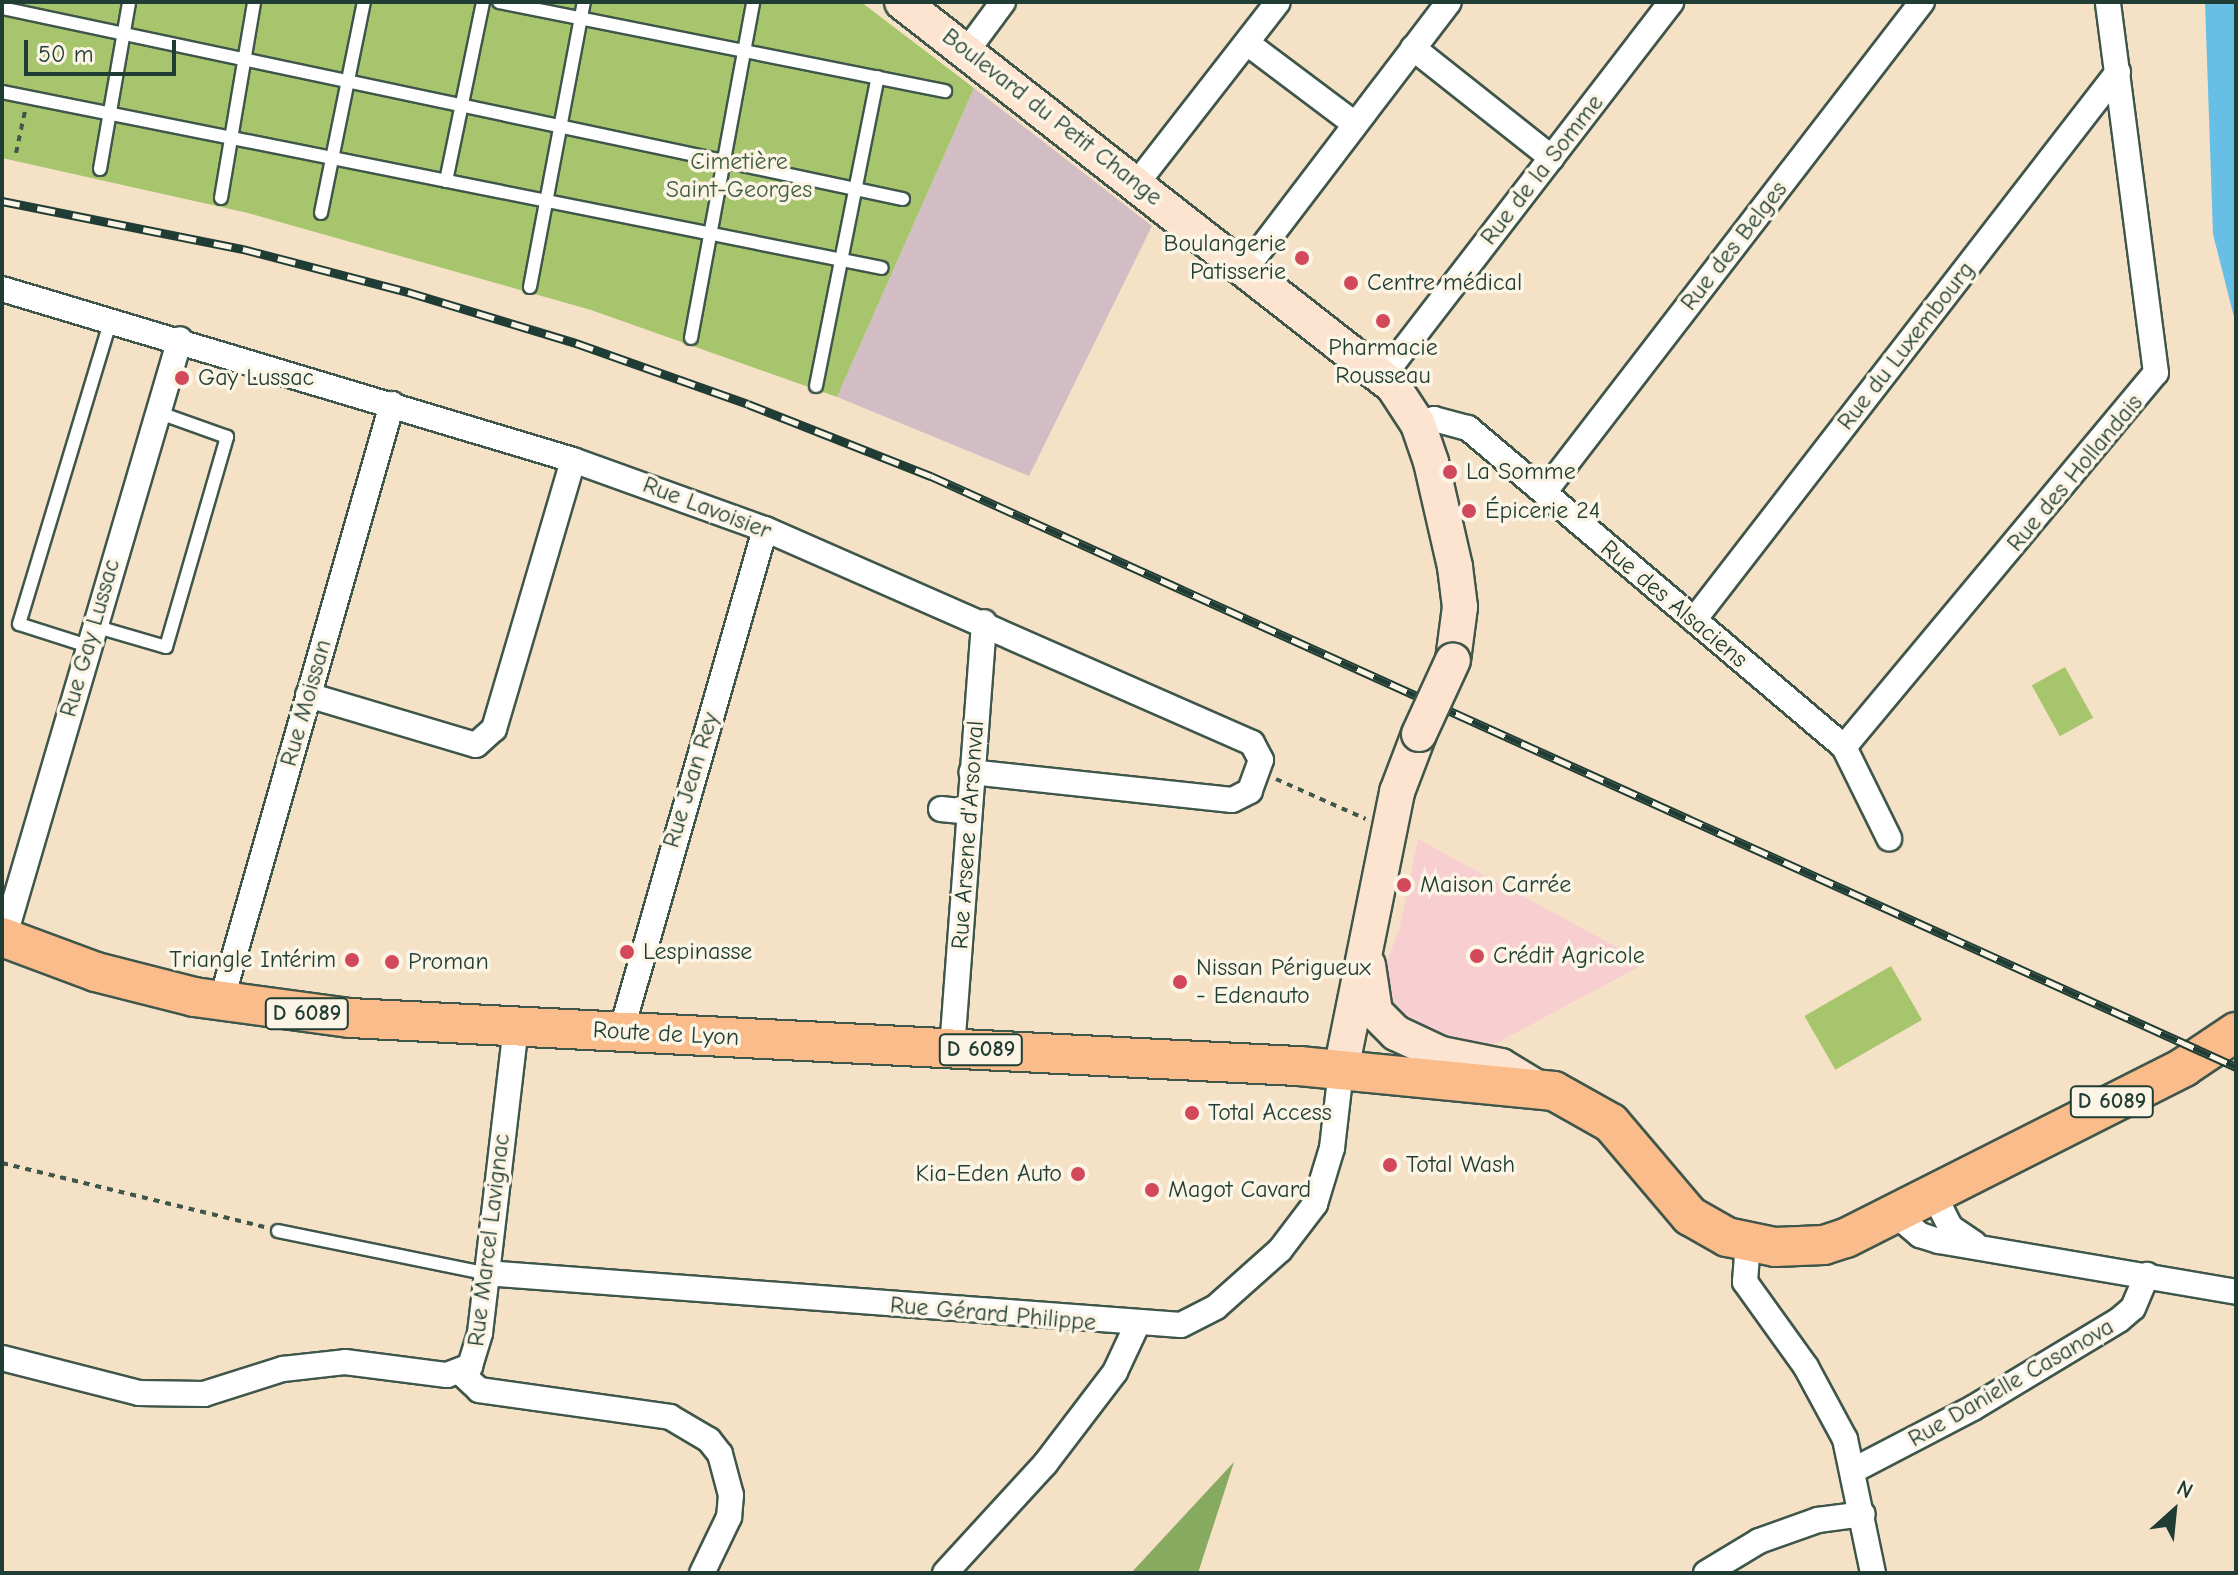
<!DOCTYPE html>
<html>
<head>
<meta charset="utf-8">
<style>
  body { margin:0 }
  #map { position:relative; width:2238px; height:1575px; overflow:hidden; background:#f5e2c6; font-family:"Comic Neue",sans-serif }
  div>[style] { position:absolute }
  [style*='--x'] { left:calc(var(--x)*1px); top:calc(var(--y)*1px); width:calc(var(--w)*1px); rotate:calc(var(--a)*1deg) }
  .built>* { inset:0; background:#f7cfd0 }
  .industrial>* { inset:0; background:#d2bdc5 }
  .green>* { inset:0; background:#a7c56d; transform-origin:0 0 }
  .forest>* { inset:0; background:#85aa60 }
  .water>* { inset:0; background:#67bfe5 }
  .path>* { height:4px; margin-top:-2px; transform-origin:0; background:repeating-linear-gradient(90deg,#3f564a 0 6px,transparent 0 12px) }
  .roads { filter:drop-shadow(2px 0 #3f564a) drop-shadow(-2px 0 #3f564a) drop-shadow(0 2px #3f564a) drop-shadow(0 -2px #3f564a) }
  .service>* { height:12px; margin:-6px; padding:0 6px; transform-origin:6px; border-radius:6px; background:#fff }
  .minor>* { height:24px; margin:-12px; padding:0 12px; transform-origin:12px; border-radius:12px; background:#fff }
  .secondary>* { height:34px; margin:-17px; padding:0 17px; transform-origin:17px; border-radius:17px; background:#fde4d1 }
  .primary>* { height:38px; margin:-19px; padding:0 19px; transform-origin:19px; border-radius:19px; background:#fabc8b }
  .rail>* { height:9px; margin-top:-4.5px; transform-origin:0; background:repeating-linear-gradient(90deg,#fcf5e5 0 18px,#1f3d34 0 36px); box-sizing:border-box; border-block:2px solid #1f3d34 }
  .bridges { filter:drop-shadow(2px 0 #3f564a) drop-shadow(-2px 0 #3f564a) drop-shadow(0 2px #3f564a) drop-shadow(0 -2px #3f564a) }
  .secondary-bridge>* { height:34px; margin:-17px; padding:0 17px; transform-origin:17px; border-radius:17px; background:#fde4d1 }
  .dots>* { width:22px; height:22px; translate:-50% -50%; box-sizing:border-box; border:4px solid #fcf5e5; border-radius:50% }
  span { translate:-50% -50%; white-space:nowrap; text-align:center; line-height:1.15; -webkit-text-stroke:7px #fcf5e5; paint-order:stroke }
  .shield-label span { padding:2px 6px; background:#fcf5e5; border:2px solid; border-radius:6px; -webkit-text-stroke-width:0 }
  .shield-label { font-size:22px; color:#1f3d34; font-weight:700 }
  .street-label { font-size:24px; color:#1f3d34 }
  .park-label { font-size:24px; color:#415f42 }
  .poi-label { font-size:24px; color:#1f3d34 }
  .right { translate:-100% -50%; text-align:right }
  .left { translate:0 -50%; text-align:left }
  .frame { position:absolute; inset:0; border:4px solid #1f3d34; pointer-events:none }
  .north { position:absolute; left:2134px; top:1471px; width:80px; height:80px; -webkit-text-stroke:6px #fcf5e5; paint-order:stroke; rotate:27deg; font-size:22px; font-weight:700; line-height:32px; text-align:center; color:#1f3d34 }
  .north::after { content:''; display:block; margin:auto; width:28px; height:36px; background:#1f3d34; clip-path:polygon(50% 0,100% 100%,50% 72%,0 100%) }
  .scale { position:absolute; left:24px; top:40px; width:152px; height:36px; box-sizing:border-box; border:4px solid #1f3d34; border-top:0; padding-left:10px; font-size:24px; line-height:28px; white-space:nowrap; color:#1f3d34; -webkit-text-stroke:6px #fcf5e5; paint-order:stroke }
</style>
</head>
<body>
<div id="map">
  <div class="built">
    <i style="clip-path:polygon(1418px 839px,1646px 963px,1493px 1045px,1456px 1042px,1400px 1017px,1390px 1002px,1383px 973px,1400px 926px)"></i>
  </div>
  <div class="industrial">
    <i style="clip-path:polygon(974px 88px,1152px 226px,1029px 476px,837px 397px)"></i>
  </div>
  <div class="green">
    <i style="clip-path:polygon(2px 2px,861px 2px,974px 88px,837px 397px,591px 310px,248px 213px,2px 158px)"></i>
    <i style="left:2065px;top:667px;width:58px;height:38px;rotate:61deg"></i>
    <i style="left:1891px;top:966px;width:62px;height:100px;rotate:60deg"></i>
  </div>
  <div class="forest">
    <i style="clip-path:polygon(1234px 1462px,1198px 1573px,1131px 1573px)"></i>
  </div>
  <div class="water">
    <i style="clip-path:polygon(2205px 2px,2236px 2px,2236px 325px,2213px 234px)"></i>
  </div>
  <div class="path">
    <i style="--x:16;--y:153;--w:43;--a:-77.9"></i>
    <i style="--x:1276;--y:779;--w:98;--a:24"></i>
    <i style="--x:2;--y:1163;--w:270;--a:13.7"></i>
  </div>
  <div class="roads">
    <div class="service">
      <i style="--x:499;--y:2;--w:455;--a:11.3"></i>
      <i style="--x:2;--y:8;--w:921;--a:11.97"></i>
      <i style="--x:2;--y:92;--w:897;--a:11.31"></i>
      <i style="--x:100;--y:169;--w:169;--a:-80.1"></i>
      <i style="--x:446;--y:181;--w:183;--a:-78.3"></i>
      <i style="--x:221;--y:198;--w:199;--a:-80.4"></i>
      <i style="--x:321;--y:213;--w:215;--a:-78.5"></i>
      <i style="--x:530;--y:287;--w:290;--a:-79.3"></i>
      <i style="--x:691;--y:338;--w:342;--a:-79.5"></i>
      <i style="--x:816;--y:386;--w:315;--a:-78.7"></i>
      <i style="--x:94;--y:626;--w:75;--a:16.3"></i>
      <i style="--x:166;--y:647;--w:219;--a:-73.8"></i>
      <i style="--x:227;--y:437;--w:74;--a:-160.3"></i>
      <i style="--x:88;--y:646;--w:72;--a:-162.3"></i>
      <i style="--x:19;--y:624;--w:319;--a:-73.2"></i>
      <i style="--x:278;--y:1231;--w:211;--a:11.5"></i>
    </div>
    <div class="minor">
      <i style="--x:1247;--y:43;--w:135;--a:36.9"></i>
      <i style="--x:1413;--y:48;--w:177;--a:38.4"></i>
      <i style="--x:966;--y:52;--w:62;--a:-53.5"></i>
      <i style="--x:1137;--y:183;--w:229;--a:-52.1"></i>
      <i style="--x:1247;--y:267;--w:333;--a:-52.7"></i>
      <i style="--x:2;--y:289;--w:596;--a:16.67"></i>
      <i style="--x:573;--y:460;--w:204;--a:19.8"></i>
      <i style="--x:765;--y:529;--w:532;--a:23.72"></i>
      <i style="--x:1252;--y:743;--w:19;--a:62"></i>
      <i style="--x:1261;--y:760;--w:33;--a:110"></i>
      <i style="--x:1250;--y:791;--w:20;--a:153"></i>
      <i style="--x:1232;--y:800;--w:262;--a:-173.9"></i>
      <i style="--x:1384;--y:375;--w:471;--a:-52.4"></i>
      <i style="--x:1418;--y:424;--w:17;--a:-17"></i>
      <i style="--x:1434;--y:419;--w:35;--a:15"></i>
      <i style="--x:1468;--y:428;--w:493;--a:40.3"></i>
      <i style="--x:1844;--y:747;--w:102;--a:63.7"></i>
      <i style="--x:1546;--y:490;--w:616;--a:-52.39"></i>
      <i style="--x:1694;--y:620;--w:693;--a:-52.27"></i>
      <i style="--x:308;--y:695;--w:175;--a:16.6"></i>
      <i style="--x:476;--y:745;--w:24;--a:-42"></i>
      <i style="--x:494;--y:729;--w:280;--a:-73.6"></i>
      <i style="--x:1844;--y:747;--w:487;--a:-50.2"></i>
      <i style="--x:2156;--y:373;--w:374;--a:-97.4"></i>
      <i style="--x:941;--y:809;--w:28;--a:6"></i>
      <i style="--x:4;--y:938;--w:624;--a:-73.63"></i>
      <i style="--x:221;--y:1002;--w:622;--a:-74.04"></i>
      <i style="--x:621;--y:1032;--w:523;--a:-74.02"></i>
      <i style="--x:952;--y:1049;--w:428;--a:-85.7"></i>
      <i style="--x:1933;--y:1193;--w:38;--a:63"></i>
      <i style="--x:1950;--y:1227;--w:29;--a:34"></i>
      <i style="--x:1895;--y:1214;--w:33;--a:40"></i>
      <i style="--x:1920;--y:1235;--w:20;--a:18"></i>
      <i style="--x:1939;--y:1241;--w:301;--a:9.7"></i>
      <i style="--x:1748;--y:1242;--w:40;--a:94.3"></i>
      <i style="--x:1745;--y:1282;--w:105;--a:54.3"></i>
      <i style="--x:1806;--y:1367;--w:82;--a:61.6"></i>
      <i style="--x:1845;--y:1439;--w:137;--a:78.2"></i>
      <i style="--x:485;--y:1273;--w:698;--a:4.27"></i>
      <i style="--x:1181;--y:1325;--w:39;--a:-27"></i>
      <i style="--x:1216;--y:1307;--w:86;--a:-41.7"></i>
      <i style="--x:1280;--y:1250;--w:58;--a:-52.7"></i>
      <i style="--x:1315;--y:1204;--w:59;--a:-73.1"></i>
      <i style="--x:1332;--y:1148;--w:79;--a:-83.4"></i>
      <i style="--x:2;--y:1358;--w:141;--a:14.3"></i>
      <i style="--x:139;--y:1393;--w:65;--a:0.9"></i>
      <i style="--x:204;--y:1394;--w:83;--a:-17.6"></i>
      <i style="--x:283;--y:1369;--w:62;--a:-6.4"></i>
      <i style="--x:345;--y:1362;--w:103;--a:7.3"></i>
      <i style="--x:447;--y:1375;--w:25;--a:-21"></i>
      <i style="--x:470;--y:1366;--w:34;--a:-73"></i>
      <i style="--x:480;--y:1333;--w:309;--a:-83.3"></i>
      <i style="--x:460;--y:1372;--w:26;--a:43"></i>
      <i style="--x:479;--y:1390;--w:193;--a:8"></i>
      <i style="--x:670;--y:1417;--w:45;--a:30.5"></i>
      <i style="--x:709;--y:1440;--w:18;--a:52"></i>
      <i style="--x:720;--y:1454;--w:42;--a:75"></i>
      <i style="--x:731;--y:1495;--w:22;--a:95"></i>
      <i style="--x:729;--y:1517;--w:62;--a:115.7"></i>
      <i style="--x:1854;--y:1470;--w:134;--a:-27.5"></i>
      <i style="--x:1973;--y:1408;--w:170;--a:-31.1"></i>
      <i style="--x:2119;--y:1320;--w:18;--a:-41"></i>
      <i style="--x:2133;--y:1308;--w:36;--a:-67"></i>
      <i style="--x:945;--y:1573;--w:148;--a:-47.5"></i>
      <i style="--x:1045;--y:1464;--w:116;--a:-52.7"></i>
      <i style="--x:1115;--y:1372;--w:52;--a:-64.9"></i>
      <i style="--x:1706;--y:1573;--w:62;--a:-31.1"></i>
      <i style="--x:1759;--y:1541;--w:63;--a:-19.6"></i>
      <i style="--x:1818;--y:1520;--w:45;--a:-7.6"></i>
    </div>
    <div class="secondary">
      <i style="--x:902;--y:2;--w:623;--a:38.03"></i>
      <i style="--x:1393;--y:386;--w:45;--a:56.7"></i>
      <i style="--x:1418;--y:424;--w:40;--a:71.1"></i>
      <i style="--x:1431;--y:462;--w:108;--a:77.1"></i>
      <i style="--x:1455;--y:567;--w:40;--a:82.9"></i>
      <i style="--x:1460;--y:607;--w:53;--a:97.5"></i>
      <i style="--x:1368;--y:965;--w:48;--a:81.5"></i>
      <i style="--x:1375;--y:1012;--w:30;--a:45"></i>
      <i style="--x:1396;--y:1033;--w:50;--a:25"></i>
      <i style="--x:1441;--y:1054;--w:61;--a:11.3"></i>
      <i style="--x:1501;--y:1066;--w:42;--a:31.4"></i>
      <i style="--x:1341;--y:1070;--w:284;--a:-78.6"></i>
      <i style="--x:1397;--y:792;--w:62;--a:-69.2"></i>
    </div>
    <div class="primary">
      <i style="--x:2;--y:937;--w:100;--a:20.4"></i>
      <i style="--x:96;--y:972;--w:101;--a:14.3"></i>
      <i style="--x:194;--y:997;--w:157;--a:7.7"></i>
      <i style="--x:350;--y:1018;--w:950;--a:2.9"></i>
      <i style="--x:1299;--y:1066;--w:256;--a:5.6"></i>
      <i style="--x:1554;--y:1091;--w:65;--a:29.3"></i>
      <i style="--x:1611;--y:1123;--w:122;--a:49.7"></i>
      <i style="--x:1690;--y:1216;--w:43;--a:29.6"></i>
      <i style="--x:1727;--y:1237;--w:49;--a:11.8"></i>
      <i style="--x:1775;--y:1247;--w:49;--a:-2.3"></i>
      <i style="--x:1824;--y:1245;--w:23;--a:-18"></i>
      <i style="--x:1846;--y:1238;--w:379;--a:-26.8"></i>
      <i style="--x:2184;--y:1067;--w:63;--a:-33.9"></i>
    </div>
  </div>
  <div class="rail">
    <i style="--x:2;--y:201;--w:246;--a:11.3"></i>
    <i style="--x:243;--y:249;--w:171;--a:14.6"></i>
    <i style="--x:408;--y:292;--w:176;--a:16.9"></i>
    <i style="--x:576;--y:343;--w:182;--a:19.5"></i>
    <i style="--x:748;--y:404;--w:197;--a:21.5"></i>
    <i style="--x:931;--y:476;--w:1433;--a:24.36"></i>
  </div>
  <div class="bridges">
    <div class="secondary-bridge">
      <i style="--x:1419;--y:734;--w:81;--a:-65.3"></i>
    </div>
  </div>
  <div class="dots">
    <i style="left:1302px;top:258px;background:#d1495b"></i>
    <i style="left:1351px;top:283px;background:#d1495b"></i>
    <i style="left:1383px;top:321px;background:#d1495b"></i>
    <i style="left:182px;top:378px;background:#d1495b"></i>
    <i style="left:1450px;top:472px;background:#d1495b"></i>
    <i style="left:1469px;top:511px;background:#d1495b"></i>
    <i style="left:1404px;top:885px;background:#d1495b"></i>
    <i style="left:627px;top:952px;background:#d1495b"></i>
    <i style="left:1477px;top:956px;background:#d1495b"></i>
    <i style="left:352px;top:960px;background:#d1495b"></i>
    <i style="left:392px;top:962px;background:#d1495b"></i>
    <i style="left:1180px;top:982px;background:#d1495b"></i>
    <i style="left:1192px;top:1113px;background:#d1495b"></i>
    <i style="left:1390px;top:1165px;background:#d1495b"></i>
    <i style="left:1078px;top:1174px;background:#d1495b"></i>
    <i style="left:1152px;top:1190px;background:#d1495b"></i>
  </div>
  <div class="shield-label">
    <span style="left:307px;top:1014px">D 6089</span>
    <span style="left:981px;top:1050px">D 6089</span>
    <span style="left:2112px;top:1102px">D 6089</span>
  </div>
  <div class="street-label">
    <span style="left:1052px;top:117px;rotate:38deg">Boulevard du Petit Change</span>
    <span style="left:1542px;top:170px;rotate:-52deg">Rue de la Somme</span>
    <span style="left:1734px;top:246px;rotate:-52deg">Rue des Belges</span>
    <span style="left:1906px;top:346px;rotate:-52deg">Rue du Luxembourg</span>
    <span style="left:2075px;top:473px;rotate:-50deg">Rue des Hollandais</span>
    <span style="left:707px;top:508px;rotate:21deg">Rue Lavoisier</span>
    <span style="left:1674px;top:604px;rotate:40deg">Rue des Alsaciens</span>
    <span style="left:90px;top:638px;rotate:-74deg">Rue Gay Lussac</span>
    <span style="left:306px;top:703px;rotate:-74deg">Rue Moissan</span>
    <span style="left:691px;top:780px;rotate:-73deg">Rue Jean Rey</span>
    <span style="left:968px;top:835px;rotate:-86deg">Rue Arsene d'Arsonval</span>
    <span style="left:666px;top:1034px;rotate:3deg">Route de Lyon</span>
    <span style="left:489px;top:1240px;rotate:-83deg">Rue Marcel Lavignac</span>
    <span style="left:993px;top:1314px;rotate:5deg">Rue Gérard Philippe</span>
    <span style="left:2011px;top:1383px;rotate:-30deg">Rue Danielle Casanova</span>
  </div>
  <div class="park-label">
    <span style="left:739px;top:176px">Cimetière<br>Saint-Georges</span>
  </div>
  <div class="poi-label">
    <span class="right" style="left:1286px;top:258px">Boulangerie<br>Patisserie</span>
    <span class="left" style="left:1367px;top:283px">Centre médical</span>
    <span style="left:1383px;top:362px">Pharmacie<br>Rousseau</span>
    <span class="left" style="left:198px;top:378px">Gay Lussac</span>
    <span class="left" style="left:1466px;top:472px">La Somme</span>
    <span class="left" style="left:1485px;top:511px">Épicerie 24</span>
    <span class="left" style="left:1420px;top:885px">Maison Carrée</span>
    <span class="left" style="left:643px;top:952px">Lespinasse</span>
    <span class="left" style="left:1493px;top:956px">Crédit Agricole</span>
    <span class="right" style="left:336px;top:960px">Triangle Intérim</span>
    <span class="left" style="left:408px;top:962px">Proman</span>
    <span class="left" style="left:1196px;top:982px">Nissan Périgueux<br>- Edenauto</span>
    <span class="left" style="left:1208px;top:1113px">Total Access</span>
    <span class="left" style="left:1406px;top:1165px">Total Wash</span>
    <span class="right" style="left:1062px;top:1174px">Kia-Eden Auto</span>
    <span class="left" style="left:1168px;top:1190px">Magot Cavard</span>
  </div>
  <div class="frame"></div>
  <div class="north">N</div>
  <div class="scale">50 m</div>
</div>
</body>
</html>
